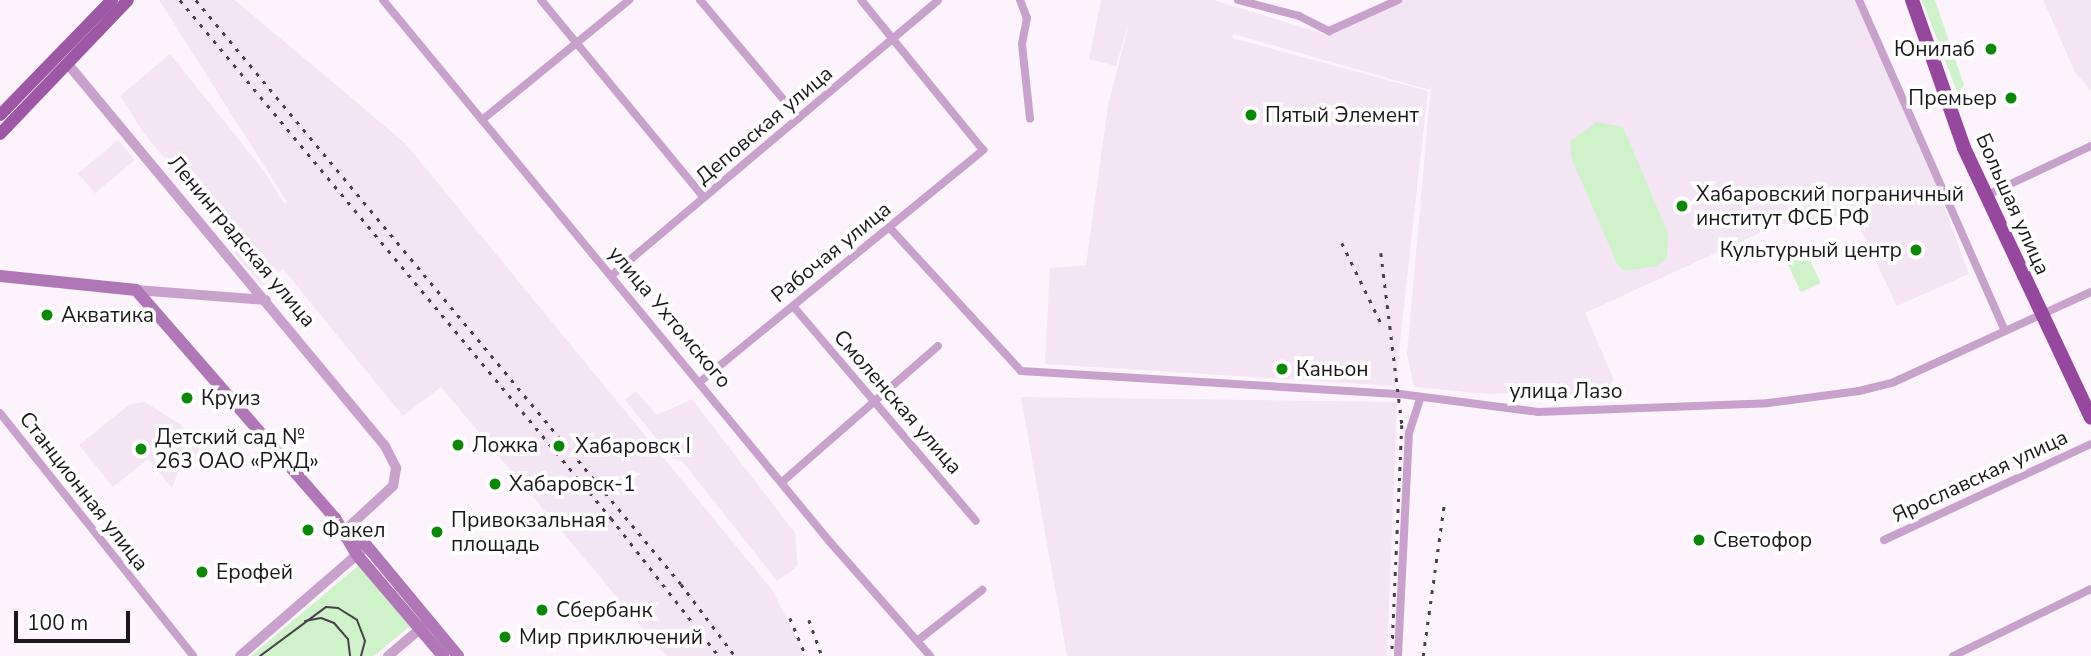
<!DOCTYPE html>
<html>
<head>
<meta charset="utf-8">
<style>
  body { margin:0 }
  #map { position:relative; width:2091px; height:656px; overflow:hidden; background:#fdf3fd; font-family:"Nunito Sans",sans-serif }
  div>[style] { position:absolute }
  [style*='--x'] { left:calc(var(--x)*1px); top:calc(var(--y)*1px); width:calc(var(--w)*1px); rotate:calc(var(--a)*1deg) }
  .built>* { inset:0; background:#f4e5f5; transform-origin:0 0 }
  .green>* { inset:0; background:#cff2cb; transform-origin:0 0 }
  .minor>* { height:8px; margin:-4px; padding:0 4px; transform-origin:4px; border-radius:4px; background:#c8a2cc }
  .tertiary>* { height:10px; margin:-5px; padding:0 5px; transform-origin:5px; border-radius:5px; background:#c8a2cc }
  .secondary>* { height:12px; margin:-6px; padding:0 6px; transform-origin:6px; border-radius:6px; background:#b077b6 }
  .primary>* { height:12px; margin:-6px; padding:0 6px; transform-origin:6px; border-radius:6px; background:#9d57a5 }
  .trunk>* { height:14px; margin:-7px; padding:0 7px; transform-origin:7px; border-radius:7px; background:#95489e }
  .tram>* { height:2px; margin:-1px; padding:0 1px; transform-origin:1px; border-radius:1px; background:#464247 }
  .rail>* { height:2.5px; margin-top:-1.25px; transform-origin:0; background:repeating-linear-gradient(90deg,#464247 0 3.5px,transparent 0 10.5px) }
  .dots>* { width:19px; height:19px; translate:-50% -50%; box-sizing:border-box; border:4px solid #fff; border-radius:50% }
  span { translate:-50% -50%; white-space:nowrap; text-align:center; line-height:1.15; -webkit-text-stroke:7px #fff; paint-order:stroke }
  .poi-label { font-size:21px; color:#1b181c }
  .right { translate:-100% -50%; text-align:right }
  .left { translate:0 -50%; text-align:left }
  .street-label { font-size:21px; color:#1b181c }
  .scale { position:absolute; left:14px; top:611px; width:116px; height:32px; box-sizing:border-box; border:4px solid #1b181c; border-top:0; padding-left:9px; font-size:21px; line-height:24px; white-space:nowrap; color:#1b181c; -webkit-text-stroke:5px #fff; paint-order:stroke }
</style>
</head>
<body>
<div id="map">
  <div class="built">
    <i style="clip-path:polygon(159px 0,235px 0,405px 143px,773px 591px,805px 656px,666px 656px,441px 387px,403px 416px,283px 269px,262px 286px,231px 249px,234px 243px,143px 132px,120px 96px,170px 54px,265px 172px,284px 204px,287px 202px)"></i>
    <i style="clip-path:polygon(1101px 0,1214px 0,1327px 35px,1405px 0,1856px 0,1920px 141px,1969px 274px,1897px 306px,1853px 214px,1777px 225px,1585px 313px,1614px 380px,1603px 394px,1540px 397px,1534px 392px,1488px 394px,1414px 387px,1407px 354px,1431px 85px,1429px 90px,1233px 34px,1232px 38px,1428px 91px,1395px 386px,1045px 364px,1050px 268px,1086px 265px,1108px 105px,1131px 16px,1116px 66px,1089px 59px)"></i>
    <i style="clip-path:polygon(2043px 0,2091px 0,2091px 91px,2075px 72px)"></i>
    <i style="left:118px;top:140px;width:26px;height:52px;rotate:50deg"></i>
    <i style="clip-path:polygon(636px 391px,657px 415px,692px 399px,795px 533px,798px 566px,777px 581px,682px 461px,673px 459px,625px 400px)"></i>
    <i style="clip-path:polygon(1021px 397px,1397px 402px,1387px 656px,1067px 656px)"></i>
    <i style="clip-path:polygon(145px 402px,181px 425px,202px 453px,193px 468px,181px 464px,172px 488px,148px 459px,113px 487px,79px 445px,130px 404px)"></i>
  </div>
  <div class="green">
    <i style="clip-path:polygon(1922px 0,1935px 0,1964px 85px,1958px 94px)"></i>
    <i style="clip-path:polygon(1597px 122px,1623px 127px,1668px 233px,1667px 258px,1656px 266px,1625px 271px,1617px 264px,1571px 157px,1570px 141px)"></i>
    <i style="left:1803px;top:245px;width:42px;height:22px;rotate:65deg"></i>
    <i style="clip-path:polygon(359px 565px,410px 626px,374px 656px,251px 656px)"></i>
  </div>
  <div class="minor">
    <i style="--x:383;--y:0;--w:703;--a:50.49"></i>
    <i style="--x:830;--y:542;--w:152;--a:48.7"></i>
    <i style="--x:541;--y:0;--w:256;--a:50.5"></i>
    <i style="--x:700;--y:0;--w:154;--a:50"></i>
    <i style="--x:1020;--y:0;--w:19;--a:69"></i>
    <i style="--x:1027;--y:18;--w:26;--a:101"></i>
    <i style="--x:1022;--y:44;--w:75;--a:83.9"></i>
    <i style="--x:1238;--y:0;--w:63;--a:14.7"></i>
    <i style="--x:1299;--y:16;--w:34;--a:27"></i>
    <i style="--x:1329;--y:31;--w:76;--a:-24.2"></i>
    <i style="--x:1859;--y:0;--w:360;--a:66.2"></i>
    <i style="--x:482;--y:120;--w:190;--a:-39.2"></i>
    <i style="--x:1985;--y:196;--w:117;--a:-25.3"></i>
    <i style="--x:889;--y:227;--w:195;--a:47.5"></i>
    <i style="--x:1021;--y:371;--w:380;--a:3.5"></i>
    <i style="--x:1400;--y:394;--w:139;--a:7.4"></i>
    <i style="--x:1538;--y:412;--w:230;--a:-2.2"></i>
    <i style="--x:1768;--y:403;--w:92;--a:-7.5"></i>
    <i style="--x:1859;--y:391;--w:36;--a:-14"></i>
    <i style="--x:1894;--y:382;--w:217;--a:-24.6"></i>
    <i style="--x:612;--y:275;--w:426;--a:-40.1"></i>
    <i style="--x:793;--y:306;--w:282;--a:49.6"></i>
    <i style="--x:701;--y:381;--w:365;--a:-39.3"></i>
    <i style="--x:983;--y:150;--w:193;--a:-129.1"></i>
    <i style="--x:0;--y:413;--w:310;--a:51.5"></i>
    <i style="--x:782;--y:482;--w:207;--a:-41.1"></i>
    <i style="--x:1884;--y:540;--w:228;--a:-24.9"></i>
    <i style="--x:917;--y:641;--w:83;--a:-38.1"></i>
    <i style="--x:1398;--y:656;--w:223;--a:-87.2"></i>
    <i style="--x:1409;--y:433;--w:36;--a:-72"></i>
    <i style="--x:1953;--y:656;--w:153;--a:-25.9"></i>
  </div>
  <div class="tertiary">
    <i style="--x:67;--y:63;--w:498;--a:50.3"></i>
    <i style="--x:385;--y:446;--w:25;--a:63"></i>
    <i style="--x:396;--y:468;--w:18;--a:99"></i>
    <i style="--x:393;--y:486;--w:67;--a:137.4"></i>
    <i style="--x:136;--y:290;--w:130;--a:4.4"></i>
    <i style="--x:240;--y:656;--w:168;--a:-40.9"></i>
    <i style="--x:388;--y:656;--w:50;--a:-40.1"></i>
  </div>
  <div class="secondary">
    <i style="--x:0;--y:276;--w:137;--a:5.9"></i>
    <i style="--x:136;--y:290;--w:303;--a:48.9"></i>
    <i style="--x:335;--y:518;--w:43;--a:59.3"></i>
    <i style="--x:357;--y:555;--w:133;--a:49.6"></i>
    <i style="--x:344;--y:531;--w:27;--a:33"></i>
    <i style="--x:367;--y:546;--w:143;--a:50.4"></i>
  </div>
  <div class="primary">
    <i style="--x:0;--y:115;--w:161;--a:-45.8"></i>
    <i style="--x:0;--y:134;--w:185;--a:-46.3"></i>
  </div>
  <div class="trunk">
    <i style="--x:1912;--y:0;--w:157;--a:70.6"></i>
    <i style="--x:1964;--y:148;--w:298;--a:64.8"></i>
  </div>
  <div class="tram">
    <i style="--x:305;--y:621;--w:16;--a:-11"></i>
    <i style="--x:321;--y:618;--w:14;--a:21"></i>
    <i style="--x:334;--y:623;--w:21;--a:49"></i>
    <i style="--x:348;--y:639;--w:17;--a:83"></i>
    <i style="--x:260;--y:656;--w:82;--a:-36.6"></i>
    <i style="--x:326;--y:607;--w:12;--a:5"></i>
    <i style="--x:338;--y:608;--w:22;--a:32"></i>
    <i style="--x:357;--y:620;--w:22;--a:69"></i>
    <i style="--x:365;--y:641;--w:16;--a:105"></i>
  </div>
  <div class="rail">
    <i style="--x:180;--y:0;--w:674;--a:50.24"></i>
    <i style="--x:611;--y:518;--w:175;--a:52"></i>
    <i style="--x:196;--y:0;--w:759;--a:50.29"></i>
    <i style="--x:681;--y:584;--w:90;--a:53.1"></i>
    <i style="--x:1342;--y:243;--w:89;--a:64"></i>
    <i style="--x:1381;--y:253;--w:173;--a:83"></i>
    <i style="--x:1402;--y:425;--w:231;--a:92.5"></i>
    <i style="--x:790;--y:618;--w:41;--a:67.2"></i>
    <i style="--x:809;--y:620;--w:38;--a:70"></i>
    <i style="--x:1423;--y:656;--w:152;--a:-82.1"></i>
  </div>
  <div class="dots">
    <i style="left:1991px;top:49px;background:#0d8708"></i>
    <i style="left:2011px;top:98px;background:#0d8708"></i>
    <i style="left:1251px;top:115px;background:#0d8708"></i>
    <i style="left:1682px;top:206px;background:#0d8708"></i>
    <i style="left:1916px;top:250px;background:#0d8708"></i>
    <i style="left:47px;top:315px;background:#0d8708"></i>
    <i style="left:1282px;top:369px;background:#0d8708"></i>
    <i style="left:187px;top:398px;background:#0d8708"></i>
    <i style="left:458px;top:445px;background:#0d8708"></i>
    <i style="left:559px;top:446px;background:#0d8708"></i>
    <i style="left:141px;top:449px;background:#0d8708"></i>
    <i style="left:495px;top:484px;background:#0d8708"></i>
    <i style="left:308px;top:530px;background:#0d8708"></i>
    <i style="left:437px;top:532px;background:#0d8708"></i>
    <i style="left:1699px;top:540px;background:#0d8708"></i>
    <i style="left:202px;top:572px;background:#0d8708"></i>
    <i style="left:542px;top:610px;background:#0d8708"></i>
    <i style="left:505px;top:637px;background:#0d8708"></i>
  </div>
  <div class="poi-label">
    <span class="right" style="left:1975px;top:49px">Юнилаб</span>
    <span class="right" style="left:1997px;top:98px">Премьер</span>
    <span class="left" style="left:1265px;top:115px">Пятый Элемент</span>
    <span class="left" style="left:1696px;top:206px">Хабаровский пограничный<br>институт ФСБ РФ</span>
    <span class="right" style="left:1902px;top:250px">Культурный центр</span>
    <span class="left" style="left:61px;top:315px">Акватика</span>
    <span class="left" style="left:1296px;top:369px">Каньон</span>
    <span class="left" style="left:201px;top:398px">Круиз</span>
    <span class="left" style="left:155px;top:449px">Детский сад №<br>263 ОАО «РЖД»</span>
    <span class="left" style="left:472px;top:445px">Ложка</span>
    <span class="left" style="left:575px;top:446px">Хабаровск I</span>
    <span class="left" style="left:509px;top:484px">Хабаровск-1</span>
    <span class="left" style="left:451px;top:532px">Привокзальная<br>площадь</span>
    <span class="left" style="left:322px;top:530px">Факел</span>
    <span class="left" style="left:1713px;top:540px">Светофор</span>
    <span class="left" style="left:216px;top:572px">Ерофей</span>
    <span class="left" style="left:556px;top:610px">Сбербанк</span>
    <span class="left" style="left:519px;top:637px">Мир приключений</span>
  </div>
  <div class="street-label">
    <span style="left:764px;top:125px;rotate:-40deg">Деповская улица</span>
    <span style="left:2013px;top:204px;rotate:66deg">Большая улица</span>
    <span style="left:242px;top:241px;rotate:50deg">Ленинградская улица</span>
    <span style="left:831px;top:252px;rotate:-39deg">Рабочая улица</span>
    <span style="left:670px;top:317px;rotate:50deg">улица Ухтомского</span>
    <span style="left:1566px;top:391px">улица Лазо</span>
    <span style="left:898px;top:402px;rotate:49deg">Смоленская улица</span>
    <span style="left:1980px;top:476px;rotate:-25deg">Ярославская улица</span>
    <span style="left:84px;top:491px;rotate:52deg">Станционная улица</span>
  </div>
  <div class="scale">100 m</div>
</div>
</body>
</html>
